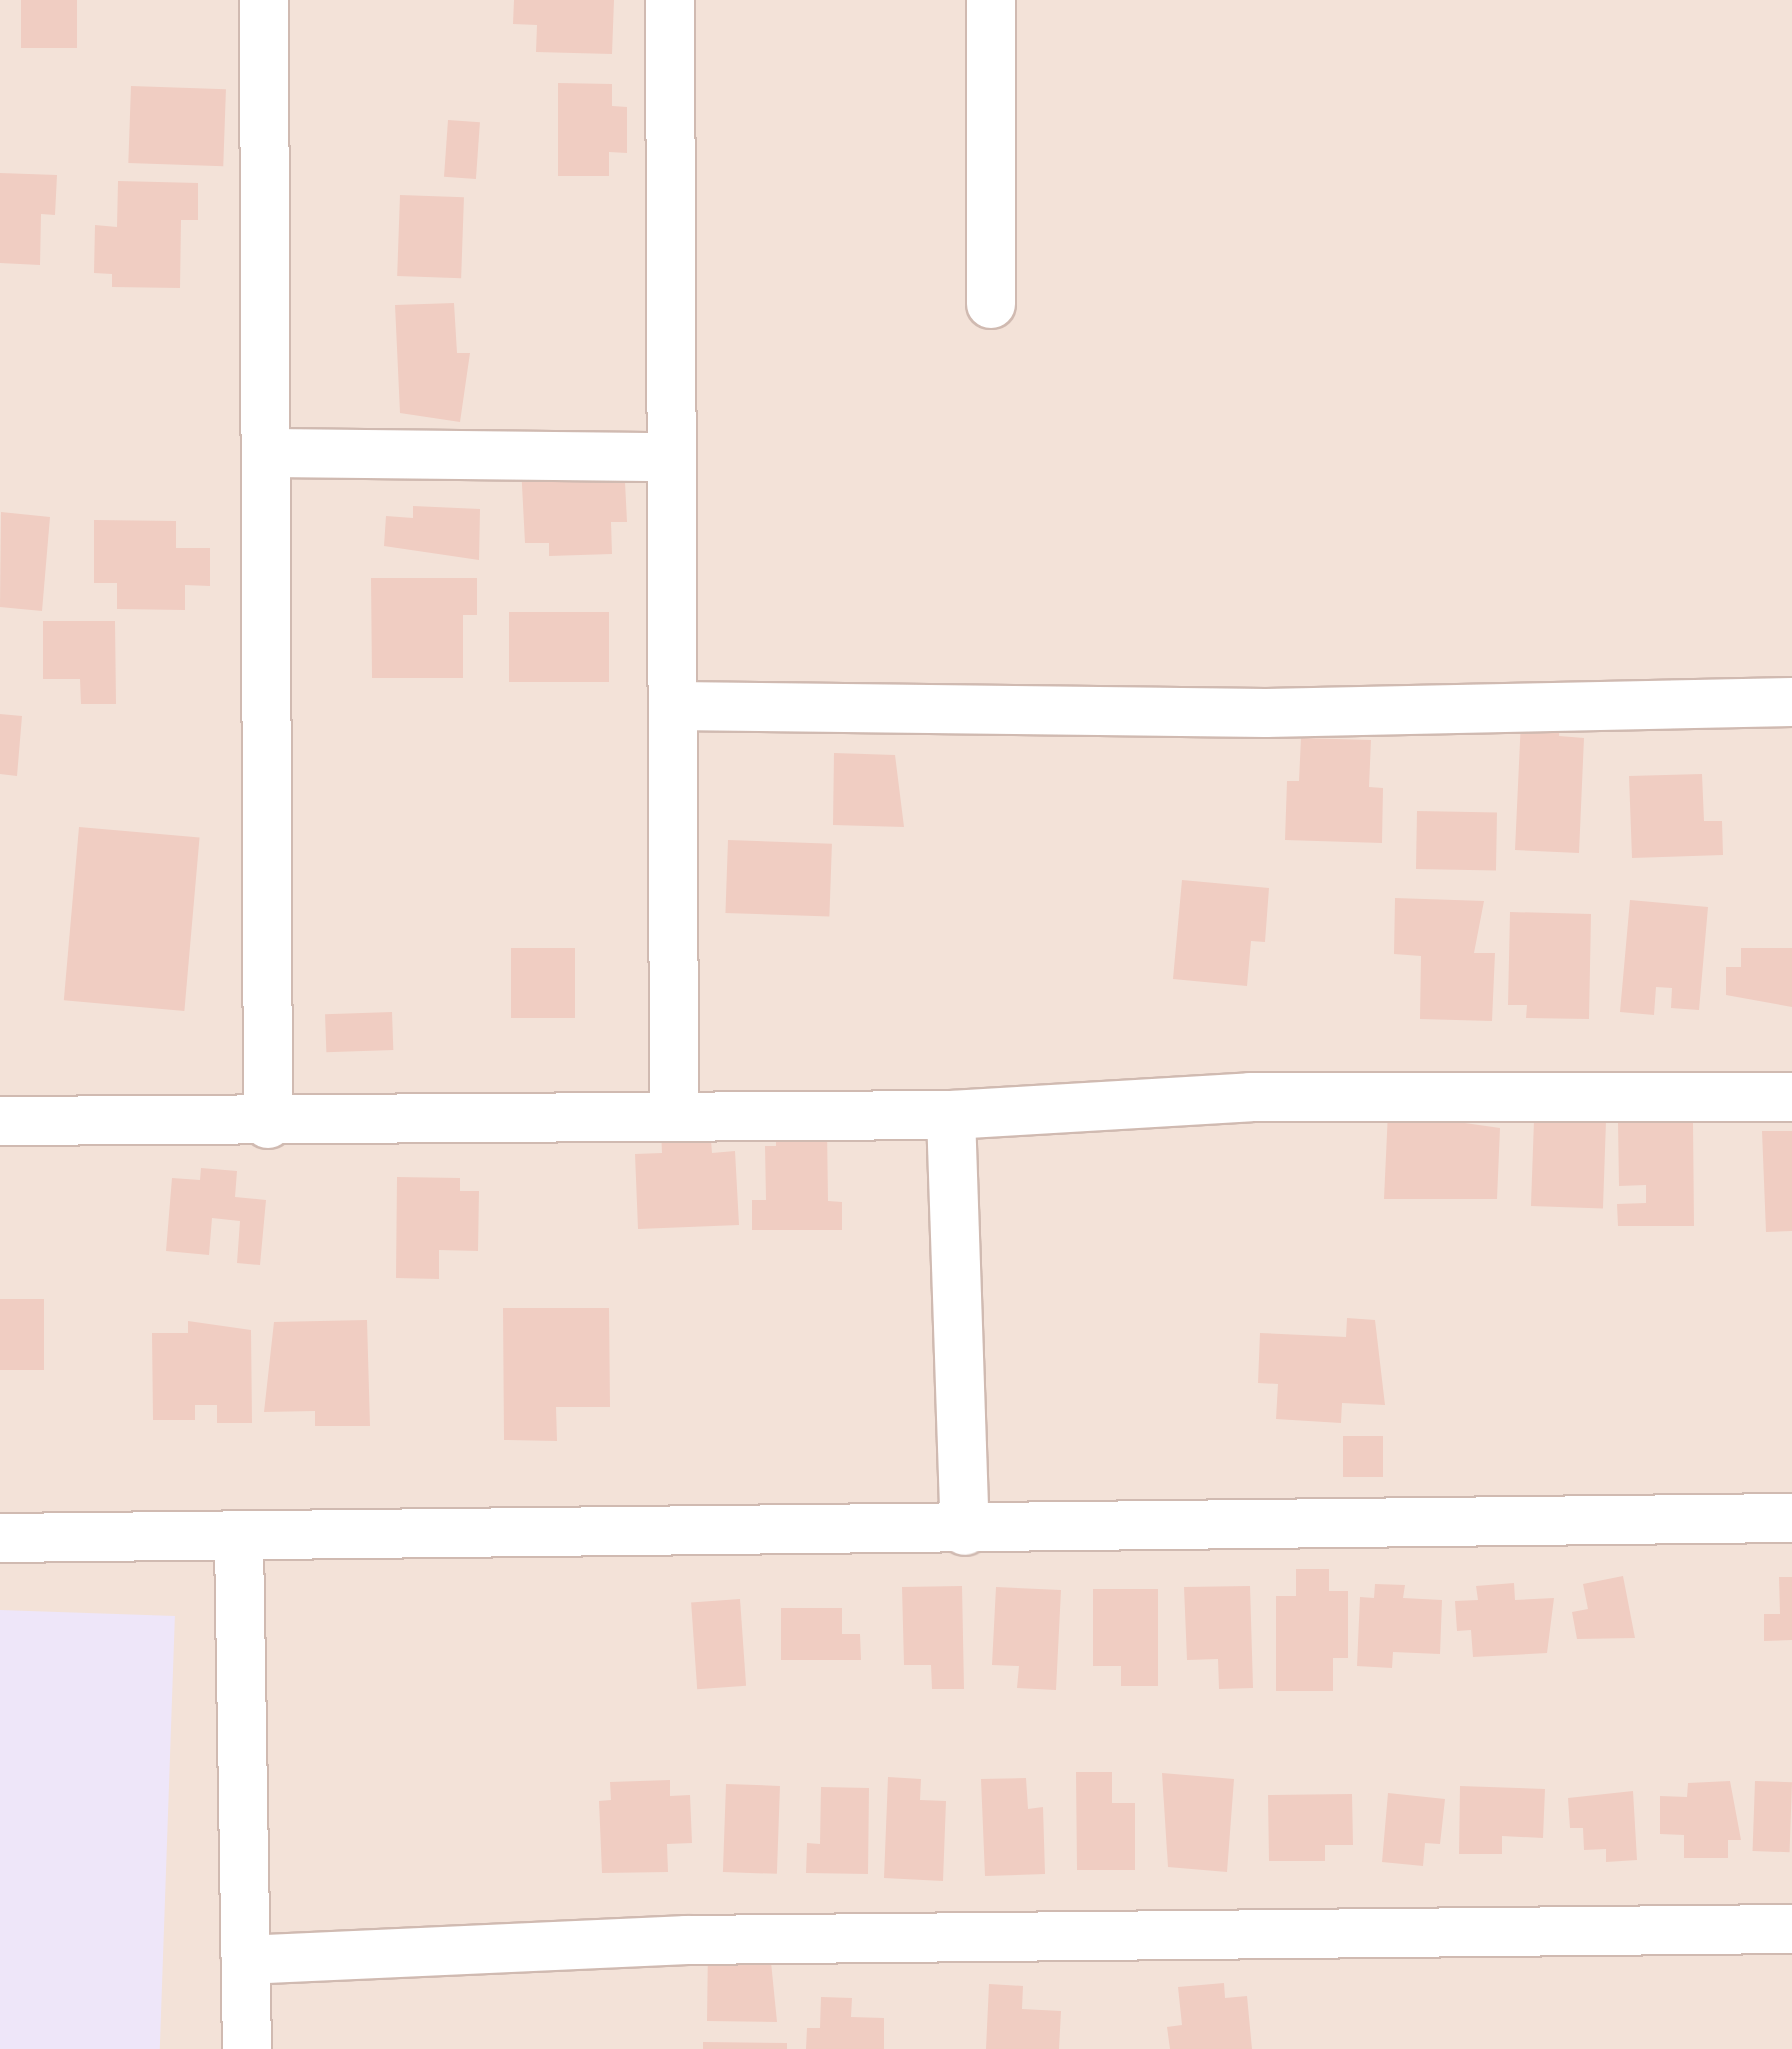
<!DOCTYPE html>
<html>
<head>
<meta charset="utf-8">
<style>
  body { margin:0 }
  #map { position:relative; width:1792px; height:2049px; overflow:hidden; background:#fcf2e9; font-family:"Titillium Web",sans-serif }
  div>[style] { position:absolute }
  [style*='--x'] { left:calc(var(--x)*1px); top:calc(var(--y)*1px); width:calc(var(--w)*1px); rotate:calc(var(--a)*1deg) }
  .residential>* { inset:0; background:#f3e2d8; transform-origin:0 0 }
  .education>* { inset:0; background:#eee6f9; transform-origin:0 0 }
  .building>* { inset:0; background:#f0cdc2; transform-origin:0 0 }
  .roads { filter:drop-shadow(2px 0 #d0bab1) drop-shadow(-2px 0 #d0bab1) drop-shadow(0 2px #d0bab1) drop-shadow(0 -2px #d0bab1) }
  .minor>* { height:48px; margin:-24px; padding:0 24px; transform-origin:24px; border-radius:24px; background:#fff }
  span { translate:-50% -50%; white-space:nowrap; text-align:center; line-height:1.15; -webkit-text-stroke:10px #fef6f0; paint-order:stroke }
</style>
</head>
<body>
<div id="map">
  <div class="residential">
    <i style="left:0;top:0;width:1792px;height:2049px"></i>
  </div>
  <div class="education">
    <i style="left:0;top:1610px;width:175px;height:439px;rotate:2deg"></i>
  </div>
  <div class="building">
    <i style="left:21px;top:0;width:56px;height:48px"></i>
    <i style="clip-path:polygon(514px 0,614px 0,612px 54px,536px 52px,537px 25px,513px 24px)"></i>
    <i style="clip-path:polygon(558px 83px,612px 84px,612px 106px,627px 107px,627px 153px,609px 152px,609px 176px,558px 176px)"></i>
    <i style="left:131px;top:86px;width:95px;height:77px;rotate:2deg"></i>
    <i style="left:448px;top:120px;width:32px;height:57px;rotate:4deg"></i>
    <i style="clip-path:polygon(0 173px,57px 175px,55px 215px,41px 214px,40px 265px,0 263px)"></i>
    <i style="clip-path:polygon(118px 181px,198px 183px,198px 220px,181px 220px,180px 288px,112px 287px,112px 274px,94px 273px,95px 225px,117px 227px)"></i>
    <i style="left:400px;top:195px;width:64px;height:81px;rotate:2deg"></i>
    <i style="clip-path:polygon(454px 303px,457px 353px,470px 353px,460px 422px,400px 413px,395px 305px)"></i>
    <i style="clip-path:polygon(624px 462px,627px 522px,611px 522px,612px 554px,549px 556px,549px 543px,525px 543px,521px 466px)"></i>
    <i style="clip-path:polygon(413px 506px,480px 509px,479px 560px,384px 546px,386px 516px,413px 518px)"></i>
    <i style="clip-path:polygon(1px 512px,50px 517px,42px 611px,0 607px)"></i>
    <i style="clip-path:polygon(94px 520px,176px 521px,176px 548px,210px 548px,210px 586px,185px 585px,185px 610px,117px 609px,117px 583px,94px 583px)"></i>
    <i style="clip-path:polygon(371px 578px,477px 578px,477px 615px,463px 615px,463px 678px,372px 678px)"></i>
    <i style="left:509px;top:612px;width:100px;height:70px"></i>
    <i style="clip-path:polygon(43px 621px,115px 621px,116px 704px,81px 704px,80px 679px,43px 679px)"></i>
    <i style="clip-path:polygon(0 714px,22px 716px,17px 776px,0 774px)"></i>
    <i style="clip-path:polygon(1521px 720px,1560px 722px,1559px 736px,1584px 738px,1579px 853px,1515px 850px)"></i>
    <i style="clip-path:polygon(1301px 738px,1371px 740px,1369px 787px,1383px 788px,1382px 843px,1285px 840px,1287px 781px,1299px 781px)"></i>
    <i style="clip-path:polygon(834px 753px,895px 755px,904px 827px,833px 825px)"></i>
    <i style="clip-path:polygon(1702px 774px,1704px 821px,1722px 821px,1723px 855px,1632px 858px,1629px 776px)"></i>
    <i style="left:1417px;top:811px;width:80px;height:58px;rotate:1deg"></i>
    <i style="left:79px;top:827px;width:121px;height:174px;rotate:5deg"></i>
    <i style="left:728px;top:840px;width:104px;height:73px;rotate:2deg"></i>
    <i style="clip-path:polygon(1182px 880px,1269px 888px,1265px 942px,1251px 941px,1247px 986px,1173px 979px)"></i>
    <i style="clip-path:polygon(1395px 898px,1484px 901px,1474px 953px,1495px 953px,1492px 1021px,1420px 1019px,1421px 956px,1394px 954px)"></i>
    <i style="clip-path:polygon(1630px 900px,1708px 907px,1699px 1010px,1671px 1008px,1672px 988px,1656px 987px,1654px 1015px,1620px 1012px)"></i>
    <i style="clip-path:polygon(1510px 912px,1591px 914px,1589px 1019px,1526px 1018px,1527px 1005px,1508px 1005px)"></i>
    <i style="left:511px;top:948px;width:64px;height:70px"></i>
    <i style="clip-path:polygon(1741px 948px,1792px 948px,1792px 1007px,1726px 995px,1726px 967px,1741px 967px)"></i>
    <i style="left:392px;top:1012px;width:38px;height:67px;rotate:88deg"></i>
    <i style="clip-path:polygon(1388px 1112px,1500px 1128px,1497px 1199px,1384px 1199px)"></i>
    <i style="left:1534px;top:1120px;width:72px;height:86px;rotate:2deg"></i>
    <i style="clip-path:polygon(1618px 1122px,1693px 1122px,1694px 1226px,1618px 1226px,1617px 1204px,1646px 1203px,1646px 1185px,1619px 1186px)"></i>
    <i style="clip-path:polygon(710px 1128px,712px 1153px,735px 1151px,739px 1225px,638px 1229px,635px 1154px,662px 1153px,661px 1130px)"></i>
    <i style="clip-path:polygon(776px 1129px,827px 1129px,828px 1201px,842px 1202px,842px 1230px,752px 1230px,752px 1200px,766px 1200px,765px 1146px,776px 1146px)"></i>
    <i style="clip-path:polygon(1762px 1131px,1792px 1131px,1792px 1231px,1766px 1232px)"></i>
    <i style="clip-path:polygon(201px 1168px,237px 1171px,235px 1197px,266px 1200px,260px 1265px,237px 1263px,240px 1221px,212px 1218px,209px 1255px,166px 1251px,172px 1178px,200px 1180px)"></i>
    <i style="clip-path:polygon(397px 1177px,460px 1178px,460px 1191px,479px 1191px,478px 1251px,439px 1250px,439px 1279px,396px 1278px)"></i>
    <i style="left:0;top:1299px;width:44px;height:71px"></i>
    <i style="clip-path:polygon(503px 1308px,609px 1308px,610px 1407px,556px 1407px,557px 1441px,504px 1440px)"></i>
    <i style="clip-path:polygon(1347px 1318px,1375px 1320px,1385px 1405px,1342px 1403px,1341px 1423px,1276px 1419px,1278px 1384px,1258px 1383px,1260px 1333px,1346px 1337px)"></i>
    <i style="clip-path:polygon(367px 1320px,370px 1426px,315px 1426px,315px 1411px,264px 1412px,274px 1322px)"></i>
    <i style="clip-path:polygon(188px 1321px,251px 1330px,252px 1423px,217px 1423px,217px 1405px,195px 1405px,195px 1420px,153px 1420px,152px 1333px,188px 1333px)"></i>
    <i style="left:1343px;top:1436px;width:40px;height:41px"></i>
    <i style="clip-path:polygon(1296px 1569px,1329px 1569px,1329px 1591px,1348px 1591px,1348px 1658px,1333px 1658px,1333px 1691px,1276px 1691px,1276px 1596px,1296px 1596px)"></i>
    <i style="clip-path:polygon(1623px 1576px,1635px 1638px,1577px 1639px,1572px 1612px,1588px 1609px,1583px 1584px)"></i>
    <i style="clip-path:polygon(1779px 1577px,1792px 1577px,1792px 1640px,1764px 1641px,1764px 1614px,1780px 1614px)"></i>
    <i style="clip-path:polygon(1514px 1583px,1515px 1600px,1554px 1598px,1547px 1653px,1473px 1657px,1471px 1630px,1457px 1631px,1455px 1601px,1478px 1600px,1476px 1586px)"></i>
    <i style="clip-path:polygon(1375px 1584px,1405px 1585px,1403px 1598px,1442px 1600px,1440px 1654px,1393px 1652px,1392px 1668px,1357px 1666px,1360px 1597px,1374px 1598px)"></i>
    <i style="clip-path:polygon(962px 1586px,964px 1689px,932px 1689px,931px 1665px,904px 1665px,902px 1587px)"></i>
    <i style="clip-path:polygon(1250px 1586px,1253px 1688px,1219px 1689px,1218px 1659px,1187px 1660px,1184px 1587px)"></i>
    <i style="clip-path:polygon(996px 1587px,1061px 1590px,1056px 1690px,1017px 1688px,1019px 1666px,992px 1665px)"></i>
    <i style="clip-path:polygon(1093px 1589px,1158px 1589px,1158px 1686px,1121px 1686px,1121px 1666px,1093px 1666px)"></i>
    <i style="left:740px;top:1599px;width:87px;height:49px;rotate:86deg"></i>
    <i style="clip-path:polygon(781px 1608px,842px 1608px,842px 1634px,860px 1634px,861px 1660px,781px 1660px)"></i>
    <i style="clip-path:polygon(1076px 1772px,1112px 1772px,1112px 1803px,1135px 1803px,1135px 1870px,1077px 1870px)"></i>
    <i style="clip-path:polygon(1162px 1773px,1234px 1779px,1227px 1872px,1168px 1867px)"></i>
    <i style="clip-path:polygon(888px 1777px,921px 1779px,920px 1800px,946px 1801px,943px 1881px,884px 1878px)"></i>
    <i style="clip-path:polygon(1026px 1778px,1028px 1809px,1043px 1807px,1045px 1874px,985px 1876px,981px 1779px)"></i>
    <i style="clip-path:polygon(670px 1780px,670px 1796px,690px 1795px,692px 1843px,667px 1844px,668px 1872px,602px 1873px,599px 1801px,611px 1800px,610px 1782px)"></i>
    <i style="clip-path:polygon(1730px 1781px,1741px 1840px,1728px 1840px,1728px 1858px,1684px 1858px,1684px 1835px,1660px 1834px,1660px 1796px,1687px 1797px,1688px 1783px)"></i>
    <i style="left:1755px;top:1781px;width:37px;height:70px;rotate:2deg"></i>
    <i style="left:726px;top:1784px;width:54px;height:88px;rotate:2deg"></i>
    <i style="clip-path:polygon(1460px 1786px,1545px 1789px,1543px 1838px,1502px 1836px,1502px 1854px,1459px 1854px)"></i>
    <i style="clip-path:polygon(821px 1787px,869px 1788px,868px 1874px,806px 1873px,807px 1843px,820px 1844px)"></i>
    <i style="clip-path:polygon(1633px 1791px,1637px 1860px,1606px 1862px,1606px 1849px,1584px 1850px,1583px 1828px,1570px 1828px,1568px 1798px)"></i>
    <i style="clip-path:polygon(1388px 1793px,1445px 1799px,1440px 1844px,1425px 1843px,1423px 1866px,1382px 1862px)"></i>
    <i style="clip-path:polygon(1352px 1794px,1353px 1845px,1325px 1845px,1325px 1861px,1269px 1861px,1268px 1795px)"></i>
    <i style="clip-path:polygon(708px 1947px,771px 1962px,777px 2022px,707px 2021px)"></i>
    <i style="clip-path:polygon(1224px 1983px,1225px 1998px,1247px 1996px,1252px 2049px,1170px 2049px,1167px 2027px,1182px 2025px,1178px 1987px)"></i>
    <i style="clip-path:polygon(989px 1984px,1023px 1986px,1022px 2009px,1061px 2011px,1059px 2049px,986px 2049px)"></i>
    <i style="clip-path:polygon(821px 1997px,852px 1998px,851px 2017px,884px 2018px,884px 2049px,806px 2049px,807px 2028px,820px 2028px)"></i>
    <i style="clip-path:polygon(703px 2042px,787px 2043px,787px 2049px,703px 2049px)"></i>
  </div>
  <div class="roads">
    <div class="minor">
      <i style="--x:264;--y:0;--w:1124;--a:89.8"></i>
      <i style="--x:670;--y:0;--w:1117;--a:89.79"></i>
      <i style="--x:991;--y:0;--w:304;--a:90"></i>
      <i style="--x:272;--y:453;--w:399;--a:0.6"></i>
      <i style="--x:675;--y:706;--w:591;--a:0.68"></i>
      <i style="--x:1266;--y:713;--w:526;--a:-1.2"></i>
      <i style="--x:951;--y:1115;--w:416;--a:88.1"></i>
      <i style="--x:0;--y:1121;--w:951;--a:-0.36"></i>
      <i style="--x:951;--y:1115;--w:300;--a:-3.4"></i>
      <i style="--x:1250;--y:1097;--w:542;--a:0"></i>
      <i style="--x:0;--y:1538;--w:1792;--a:-0.64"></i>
      <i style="--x:239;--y:1542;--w:507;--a:89.1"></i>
      <i style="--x:246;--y:1960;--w:440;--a:-2.6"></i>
      <i style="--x:686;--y:1940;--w:1106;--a:-0.57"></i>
    </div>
  </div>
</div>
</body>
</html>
